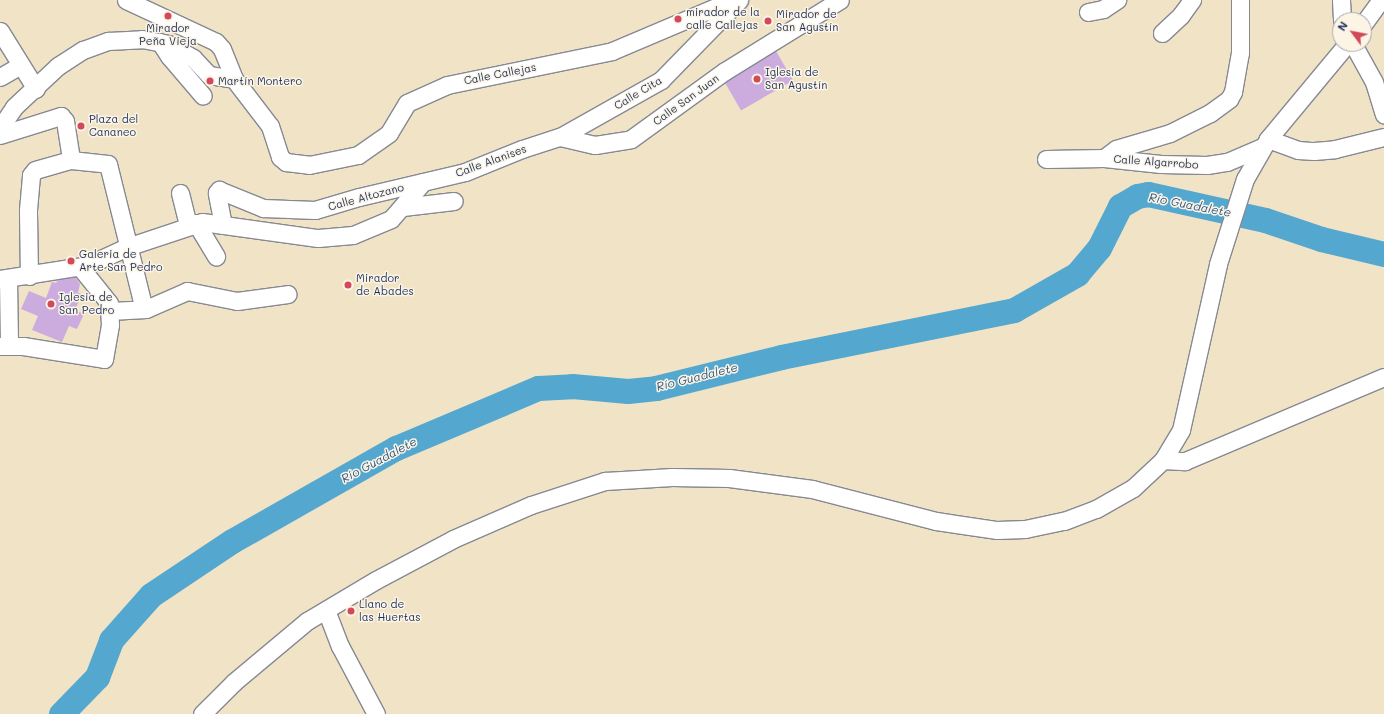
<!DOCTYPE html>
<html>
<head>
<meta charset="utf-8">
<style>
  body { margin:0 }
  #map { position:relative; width:1384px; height:714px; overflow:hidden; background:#f1e3c6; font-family:Mali,sans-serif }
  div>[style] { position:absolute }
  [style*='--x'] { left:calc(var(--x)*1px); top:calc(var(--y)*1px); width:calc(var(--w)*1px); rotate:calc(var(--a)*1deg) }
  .river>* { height:25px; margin:-12.5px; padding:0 12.5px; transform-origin:12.5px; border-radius:12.5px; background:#54a8d0 }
  .building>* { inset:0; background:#ccabdf; transform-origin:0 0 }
  .roads { filter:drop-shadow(1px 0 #868992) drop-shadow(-1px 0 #868992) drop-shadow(0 1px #868992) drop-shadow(0 -1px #868992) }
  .minor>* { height:17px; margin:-8.5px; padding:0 8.5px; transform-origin:8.5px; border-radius:8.5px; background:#fff }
  .dots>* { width:11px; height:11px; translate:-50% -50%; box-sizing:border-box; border:2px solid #fcf5e5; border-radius:50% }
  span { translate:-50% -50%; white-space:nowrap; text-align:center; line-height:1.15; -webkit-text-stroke:3px #fcf5e5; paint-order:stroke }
  .poi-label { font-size:11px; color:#1b2f5e }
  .left { translate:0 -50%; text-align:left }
  .street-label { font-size:11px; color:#1b2f5e }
  .water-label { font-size:12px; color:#2f5986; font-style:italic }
  .north { position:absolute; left:1332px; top:12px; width:40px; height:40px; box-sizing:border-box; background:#fcf5e5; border:1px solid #a2a6af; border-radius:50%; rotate:302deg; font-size:11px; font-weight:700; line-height:16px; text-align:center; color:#1b2f5e }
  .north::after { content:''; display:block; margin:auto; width:14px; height:18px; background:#d1495b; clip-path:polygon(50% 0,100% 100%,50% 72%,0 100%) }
</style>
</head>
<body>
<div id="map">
  <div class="river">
    <i style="--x:61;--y:714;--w:52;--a:-45.8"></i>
    <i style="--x:97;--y:677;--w:40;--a:-69"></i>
    <i style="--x:111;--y:640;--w:60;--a:-48.4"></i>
    <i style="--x:151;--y:595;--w:97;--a:-33.7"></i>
    <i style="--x:232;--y:541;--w:189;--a:-29.6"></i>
    <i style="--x:396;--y:448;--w:154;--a:-22.9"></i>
    <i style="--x:538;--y:388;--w:34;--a:-3"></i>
    <i style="--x:572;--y:386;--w:56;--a:5.1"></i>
    <i style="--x:628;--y:391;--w:28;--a:-6"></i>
    <i style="--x:656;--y:388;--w:129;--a:-13.9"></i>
    <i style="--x:781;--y:357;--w:238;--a:-11.4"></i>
    <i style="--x:1014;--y:310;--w:73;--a:-29.7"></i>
    <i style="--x:1077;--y:274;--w:34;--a:-50"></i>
    <i style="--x:1099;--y:248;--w:47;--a:-63.4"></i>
    <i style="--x:1120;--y:206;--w:20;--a:-30"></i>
    <i style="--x:1137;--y:196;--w:11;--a:-10"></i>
    <i style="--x:1148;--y:194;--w:120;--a:12.5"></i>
    <i style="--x:1265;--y:220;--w:59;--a:18.7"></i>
    <i style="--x:1321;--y:239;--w:65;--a:13.4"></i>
  </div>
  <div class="building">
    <i style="left:776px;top:51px;width:34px;height:60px;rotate:60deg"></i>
    <i style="clip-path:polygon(75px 277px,80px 284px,78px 293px,82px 294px,75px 310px,84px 314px,77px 329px,69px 326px,62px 342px,32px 330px,38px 316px,21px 309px,29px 291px,46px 298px,52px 282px,56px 283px,58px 280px)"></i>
  </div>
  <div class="roads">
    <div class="minor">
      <i style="--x:126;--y:0;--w:99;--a:25"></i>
      <i style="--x:216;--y:42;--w:9;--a:49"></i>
      <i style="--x:222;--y:49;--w:32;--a:68"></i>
      <i style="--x:234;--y:79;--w:59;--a:52.5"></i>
      <i style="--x:270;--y:126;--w:33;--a:72"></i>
      <i style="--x:280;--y:157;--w:8;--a:40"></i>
      <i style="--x:286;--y:162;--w:23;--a:7"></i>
      <i style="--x:309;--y:165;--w:50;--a:-11.5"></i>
      <i style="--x:358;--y:155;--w:38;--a:-35"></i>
      <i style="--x:389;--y:133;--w:35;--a:-59"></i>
      <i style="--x:407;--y:103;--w:44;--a:-24.2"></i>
      <i style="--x:447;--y:85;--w:168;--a:-11.6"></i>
      <i style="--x:612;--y:51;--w:130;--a:-23"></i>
      <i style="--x:1341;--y:0;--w:20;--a:87"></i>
      <i style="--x:1088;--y:12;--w:15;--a:-11"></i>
      <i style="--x:1103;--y:9;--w:17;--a:-33"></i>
      <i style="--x:1364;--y:23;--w:29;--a:-54"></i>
      <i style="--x:0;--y:31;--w:68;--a:58.2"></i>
      <i style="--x:1162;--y:33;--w:26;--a:-43"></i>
      <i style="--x:1181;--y:15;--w:19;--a:-54"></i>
      <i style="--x:160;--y:42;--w:17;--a:57"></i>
      <i style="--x:169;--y:56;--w:52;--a:49.6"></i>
      <i style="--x:1353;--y:44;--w:43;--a:61.1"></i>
      <i style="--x:1374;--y:82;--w:34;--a:73"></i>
      <i style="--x:0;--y:77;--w:24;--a:-30"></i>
      <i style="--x:0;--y:128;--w:25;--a:-56"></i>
      <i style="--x:14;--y:107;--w:60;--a:-43"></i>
      <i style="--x:58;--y:66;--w:30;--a:-33"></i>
      <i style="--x:83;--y:50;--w:27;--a:-20"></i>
      <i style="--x:108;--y:41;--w:34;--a:-3"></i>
      <i style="--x:142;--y:39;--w:26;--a:11"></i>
      <i style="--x:168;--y:44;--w:29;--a:29"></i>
      <i style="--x:193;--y:58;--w:23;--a:47"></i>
      <i style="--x:209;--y:75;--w:25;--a:9"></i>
      <i style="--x:0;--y:135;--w:64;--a:-17.3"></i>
      <i style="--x:61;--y:116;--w:6;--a:51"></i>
      <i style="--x:65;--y:121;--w:39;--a:81"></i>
      <i style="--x:71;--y:160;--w:37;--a:6"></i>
      <i style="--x:108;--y:164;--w:149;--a:76.1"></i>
      <i style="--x:560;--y:137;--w:36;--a:13"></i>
      <i style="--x:595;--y:145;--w:36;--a:-9"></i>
      <i style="--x:631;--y:139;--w:116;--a:-35.9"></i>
      <i style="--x:725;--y:71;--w:135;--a:-31.7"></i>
      <i style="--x:1268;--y:139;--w:32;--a:20"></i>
      <i style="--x:1298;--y:150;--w:16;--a:4"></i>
      <i style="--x:1314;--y:151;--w:21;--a:-5"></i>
      <i style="--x:1335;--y:149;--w:50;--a:-13.8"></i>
      <i style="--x:1104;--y:158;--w:15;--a:-37"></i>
      <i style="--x:1116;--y:149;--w:56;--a:-16.5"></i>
      <i style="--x:1170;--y:133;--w:45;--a:-26.6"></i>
      <i style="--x:1210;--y:113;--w:24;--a:-36"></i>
      <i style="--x:1229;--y:99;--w:8;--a:-60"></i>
      <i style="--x:1233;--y:92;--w:40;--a:-80"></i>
      <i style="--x:1240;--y:53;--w:53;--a:-90"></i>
      <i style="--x:1046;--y:159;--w:58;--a:-1"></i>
      <i style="--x:1104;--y:158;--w:57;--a:6"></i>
      <i style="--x:1161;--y:164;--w:46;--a:1.2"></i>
      <i style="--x:1207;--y:165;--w:20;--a:-9"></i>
      <i style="--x:1227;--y:162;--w:38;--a:-23"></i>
      <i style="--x:180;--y:193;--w:34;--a:76"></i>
      <i style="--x:403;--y:207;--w:51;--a:-6.7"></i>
      <i style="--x:196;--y:223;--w:39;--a:59"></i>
      <i style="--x:223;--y:225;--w:33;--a:-101"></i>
      <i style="--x:217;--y:193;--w:4;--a:-56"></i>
      <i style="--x:219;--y:190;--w:48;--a:22.2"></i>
      <i style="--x:263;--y:208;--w:52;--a:2.2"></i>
      <i style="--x:315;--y:210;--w:46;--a:-16.5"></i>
      <i style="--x:359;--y:197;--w:109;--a:-13.3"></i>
      <i style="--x:465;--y:172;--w:61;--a:-22"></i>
      <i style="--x:522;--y:149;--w:40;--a:-18"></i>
      <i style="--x:560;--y:137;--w:116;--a:-29.4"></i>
      <i style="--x:661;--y:80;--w:112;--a:-45.7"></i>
      <i style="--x:29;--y:276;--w:66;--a:-90.9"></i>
      <i style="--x:28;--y:210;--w:35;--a:-85"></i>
      <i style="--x:31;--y:175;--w:6;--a:-51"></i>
      <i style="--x:35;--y:170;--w:37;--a:-16"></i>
      <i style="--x:0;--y:279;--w:89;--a:-9"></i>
      <i style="--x:88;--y:265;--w:43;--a:-24.8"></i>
      <i style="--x:127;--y:247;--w:79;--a:-18.4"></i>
      <i style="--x:202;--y:222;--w:117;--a:7.9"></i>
      <i style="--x:318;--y:238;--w:35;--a:-5"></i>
      <i style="--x:353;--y:235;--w:41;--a:-22.8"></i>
      <i style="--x:391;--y:219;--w:49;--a:-49.1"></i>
      <i style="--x:8;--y:279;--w:66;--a:89.1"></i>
      <i style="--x:110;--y:311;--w:36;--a:-3"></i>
      <i style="--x:146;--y:309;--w:45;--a:-23.7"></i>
      <i style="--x:187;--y:291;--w:51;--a:11.3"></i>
      <i style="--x:237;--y:301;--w:51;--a:-7.8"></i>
      <i style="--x:0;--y:346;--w:23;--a:0"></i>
      <i style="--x:23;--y:346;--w:82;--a:9.1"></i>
      <i style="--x:104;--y:359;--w:35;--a:-80"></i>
      <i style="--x:110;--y:325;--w:22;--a:-93"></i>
      <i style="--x:109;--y:303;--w:46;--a:-128.9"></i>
      <i style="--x:1163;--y:460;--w:22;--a:3"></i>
      <i style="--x:1185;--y:461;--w:216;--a:-22.9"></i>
      <i style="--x:326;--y:610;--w:39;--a:69"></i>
      <i style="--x:340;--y:646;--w:77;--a:62.1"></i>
      <i style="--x:202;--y:714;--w:45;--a:-45"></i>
      <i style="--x:234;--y:682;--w:95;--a:-39.9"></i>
      <i style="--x:307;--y:621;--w:80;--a:-30.7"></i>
      <i style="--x:376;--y:580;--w:87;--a:-28"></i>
      <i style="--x:453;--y:539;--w:85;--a:-23.6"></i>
      <i style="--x:531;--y:505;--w:78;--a:-18"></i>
      <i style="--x:605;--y:481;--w:67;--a:-3.4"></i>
      <i style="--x:672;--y:477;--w:57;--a:1"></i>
      <i style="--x:729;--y:478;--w:84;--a:7.5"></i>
      <i style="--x:812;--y:489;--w:128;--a:14.5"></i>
      <i style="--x:936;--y:521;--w:62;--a:8.4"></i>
      <i style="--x:997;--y:530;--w:28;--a:-2"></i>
      <i style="--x:1025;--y:529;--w:40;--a:-12"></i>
      <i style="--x:1064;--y:521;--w:34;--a:-21"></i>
      <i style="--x:1096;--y:509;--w:43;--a:-29.6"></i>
      <i style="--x:1133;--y:488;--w:41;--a:-43"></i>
      <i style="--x:1163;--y:460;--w:35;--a:-59"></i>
      <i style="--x:1181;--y:430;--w:170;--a:-77.4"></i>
      <i style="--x:1218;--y:264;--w:89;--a:-72.4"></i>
      <i style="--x:1245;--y:179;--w:46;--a:-60.1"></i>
      <i style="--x:1268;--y:139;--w:124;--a:-50.3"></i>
    </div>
  </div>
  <div class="dots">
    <i style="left:168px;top:16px;background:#d1495b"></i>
    <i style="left:678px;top:19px;background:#d1495b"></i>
    <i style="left:768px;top:21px;background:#d1495b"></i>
    <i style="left:757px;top:79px;background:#d1495b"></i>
    <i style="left:210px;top:81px;background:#d1495b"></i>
    <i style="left:81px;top:126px;background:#d1495b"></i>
    <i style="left:71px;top:261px;background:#d1495b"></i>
    <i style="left:348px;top:285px;background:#d1495b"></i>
    <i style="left:51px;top:304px;background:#d1495b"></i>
    <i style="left:351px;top:611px;background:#d1495b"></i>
  </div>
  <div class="poi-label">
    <span class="left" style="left:686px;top:19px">mirador de la<br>calle Callejas</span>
    <span class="left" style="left:776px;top:21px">Mirador de<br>San Agustín</span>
    <span style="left:168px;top:35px">Mirador<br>Peña Vieja</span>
    <span class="left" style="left:765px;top:79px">Iglesia de<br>San Agustín</span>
    <span class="left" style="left:218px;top:81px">Martín Montero</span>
    <span class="left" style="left:89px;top:126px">Plaza del<br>Cananeo</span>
    <span class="left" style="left:79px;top:261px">Galeria de<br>Arte San Pedro</span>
    <span class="left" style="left:356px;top:285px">Mirador<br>de Abades</span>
    <span class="left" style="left:59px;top:304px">Iglesia de<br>San Pedro</span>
    <span class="left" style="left:359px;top:611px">Llano de<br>las Huertas</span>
  </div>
  <div class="street-label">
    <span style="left:500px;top:74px;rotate:-11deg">Calle Callejas</span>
    <span style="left:638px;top:93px;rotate:-31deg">Calle Cita</span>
    <span style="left:686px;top:100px;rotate:-36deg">Calle San Juan</span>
    <span style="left:491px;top:161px;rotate:-20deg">Calle Alanises</span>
    <span style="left:1156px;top:162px;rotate:4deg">Calle Algarrobo</span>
    <span style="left:366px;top:197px;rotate:-15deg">Calle Altozano</span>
  </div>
  <div class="water-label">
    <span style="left:1190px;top:205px;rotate:11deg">Río Guadalete</span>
    <span style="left:697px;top:377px;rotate:-14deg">Río Guadalete</span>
    <span style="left:379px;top:460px;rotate:-28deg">Río Guadalete</span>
  </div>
  <div class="north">N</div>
</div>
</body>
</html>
